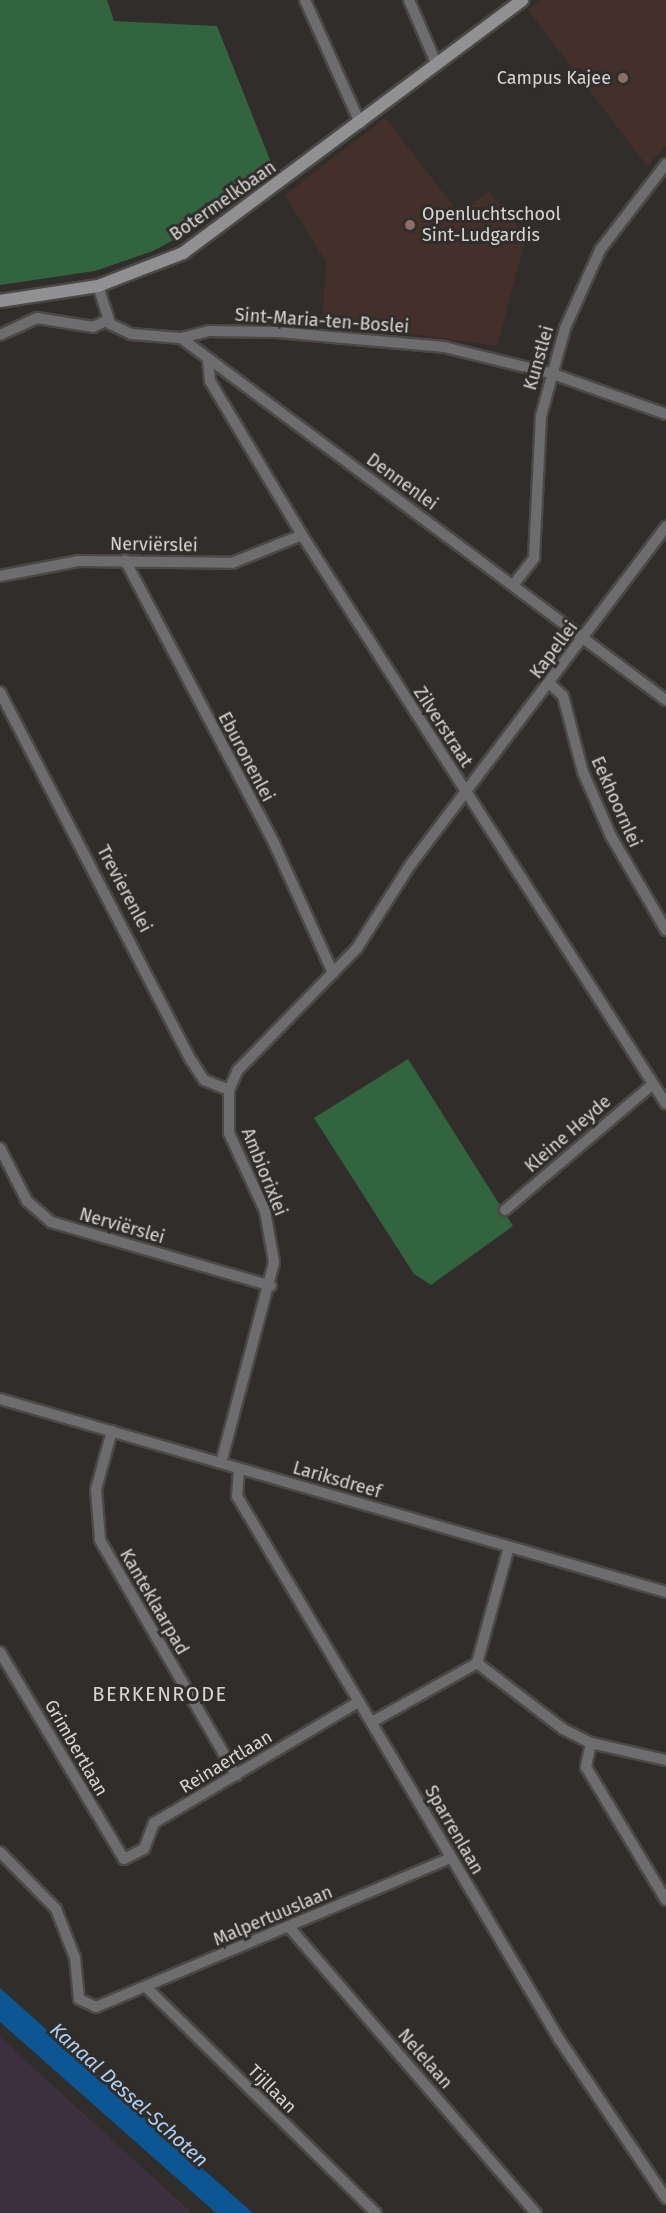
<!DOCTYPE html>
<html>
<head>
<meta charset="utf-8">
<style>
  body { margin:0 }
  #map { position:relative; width:666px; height:2213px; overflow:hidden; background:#302d2b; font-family:"Fira Sans",sans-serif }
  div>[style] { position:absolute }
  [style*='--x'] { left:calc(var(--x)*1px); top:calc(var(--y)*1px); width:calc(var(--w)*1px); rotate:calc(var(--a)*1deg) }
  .industrial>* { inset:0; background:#3c303f }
  .education>* { inset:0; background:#43302b }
  .green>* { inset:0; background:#32653f }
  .water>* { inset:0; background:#0b5693 }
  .roads { filter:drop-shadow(2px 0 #4b4846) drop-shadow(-2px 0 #4b4846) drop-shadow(0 2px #4b4846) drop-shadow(0 -2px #4b4846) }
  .minor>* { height:10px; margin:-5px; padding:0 5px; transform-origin:5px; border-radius:5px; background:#6d6d6f }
  .secondary>* { height:12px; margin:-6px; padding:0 6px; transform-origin:6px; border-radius:6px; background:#919194 }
  .dots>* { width:16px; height:16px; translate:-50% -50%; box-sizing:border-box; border:3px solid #302d2b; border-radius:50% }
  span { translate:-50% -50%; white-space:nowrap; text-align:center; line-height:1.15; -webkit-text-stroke:6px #302d2b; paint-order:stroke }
  .poi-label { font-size:18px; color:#d8d6d4 }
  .right { translate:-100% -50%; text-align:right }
  .left { translate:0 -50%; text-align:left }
  .street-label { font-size:18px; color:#d8d6d4 }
  .neighbourhood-label { font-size:20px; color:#d8d6d4; letter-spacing:1.5px }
  .water-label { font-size:20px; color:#afd0f3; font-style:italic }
</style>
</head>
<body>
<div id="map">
  <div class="industrial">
    <i style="clip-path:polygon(0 2037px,192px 2213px,0 2213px)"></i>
  </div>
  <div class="education">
    <i style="clip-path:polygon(541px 0,666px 0,666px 146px,647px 166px,528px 10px)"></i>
    <i style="clip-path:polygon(385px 118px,459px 213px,489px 191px,526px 237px,497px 346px,322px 322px,326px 262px,285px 195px)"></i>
  </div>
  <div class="green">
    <i style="clip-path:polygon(0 0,107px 0,114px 21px,217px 26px,274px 170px,205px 223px,153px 251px,95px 271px,0 285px)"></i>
    <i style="clip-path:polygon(408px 1059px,513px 1226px,431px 1285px,414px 1274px,314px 1118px)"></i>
  </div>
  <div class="water">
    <i style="clip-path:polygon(0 1988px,162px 2133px,253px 2213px,216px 2213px,0 2022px)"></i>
  </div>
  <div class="roads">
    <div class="minor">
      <i style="--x:305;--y:0;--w:135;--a:65.9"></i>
      <i style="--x:409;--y:0;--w:71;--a:66.7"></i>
      <i style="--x:98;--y:286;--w:40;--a:72"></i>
      <i style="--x:110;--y:324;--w:23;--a:25"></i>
      <i style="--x:131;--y:334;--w:50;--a:4.6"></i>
      <i style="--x:181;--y:338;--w:605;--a:36.74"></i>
      <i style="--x:0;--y:335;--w:41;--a:-24.7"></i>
      <i style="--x:37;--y:318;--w:57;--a:9.1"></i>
      <i style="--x:93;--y:327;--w:17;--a:-25"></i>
      <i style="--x:181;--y:338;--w:29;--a:-14"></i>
      <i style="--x:209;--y:331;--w:68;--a:0.8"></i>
      <i style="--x:277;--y:332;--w:168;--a:5.1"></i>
      <i style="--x:444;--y:347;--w:109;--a:13.8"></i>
      <i style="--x:550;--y:373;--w:123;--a:19.5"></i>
      <i style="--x:208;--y:361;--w:20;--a:84"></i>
      <i style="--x:210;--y:381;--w:179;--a:59.1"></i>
      <i style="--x:302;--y:535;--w:675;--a:57.39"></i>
      <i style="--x:125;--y:560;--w:320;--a:62.2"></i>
      <i style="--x:274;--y:843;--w:143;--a:65.6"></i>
      <i style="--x:0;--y:576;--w:80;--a:-10.8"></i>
      <i style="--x:79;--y:561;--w:153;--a:0.7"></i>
      <i style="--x:232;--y:563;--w:75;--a:-21.8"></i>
      <i style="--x:514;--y:584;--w:33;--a:-52"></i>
      <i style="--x:534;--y:558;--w:142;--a:-87.2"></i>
      <i style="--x:541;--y:416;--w:91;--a:-74.7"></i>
      <i style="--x:565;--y:328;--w:85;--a:-65.8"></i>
      <i style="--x:600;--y:250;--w:108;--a:-52.5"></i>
      <i style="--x:549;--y:683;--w:19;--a:43"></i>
      <i style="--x:563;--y:696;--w:79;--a:75.3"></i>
      <i style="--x:583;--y:772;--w:70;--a:66.4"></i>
      <i style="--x:611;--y:836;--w:109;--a:59.7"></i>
      <i style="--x:0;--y:692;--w:415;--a:62.6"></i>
      <i style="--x:191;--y:1060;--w:24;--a:57"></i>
      <i style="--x:204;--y:1080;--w:27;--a:22"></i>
      <i style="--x:0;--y:1148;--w:59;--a:63"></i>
      <i style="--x:27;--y:1201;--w:32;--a:41"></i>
      <i style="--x:51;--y:1222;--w:229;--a:16.2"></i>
      <i style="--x:505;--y:1210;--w:194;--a:-40.4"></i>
      <i style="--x:0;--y:1399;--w:693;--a:16.16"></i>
      <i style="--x:112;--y:1431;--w:60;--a:105.4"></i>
      <i style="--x:96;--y:1489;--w:51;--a:85.5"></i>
      <i style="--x:100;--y:1540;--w:272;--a:59.9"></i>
      <i style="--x:221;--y:1463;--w:208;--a:-75.2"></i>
      <i style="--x:274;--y:1262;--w:52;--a:-100"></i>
      <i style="--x:265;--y:1211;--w:86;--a:-114.8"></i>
      <i style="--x:229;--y:1133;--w:43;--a:-90"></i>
      <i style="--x:229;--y:1090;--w:22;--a:-66"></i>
      <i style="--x:238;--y:1070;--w:170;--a:-45.7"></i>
      <i style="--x:357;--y:948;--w:100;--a:-57.3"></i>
      <i style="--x:411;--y:864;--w:423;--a:-52.9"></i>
      <i style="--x:239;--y:1469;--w:27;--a:94"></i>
      <i style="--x:237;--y:1496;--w:631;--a:59.33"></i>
      <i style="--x:559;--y:2039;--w:192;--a:56.1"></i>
      <i style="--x:0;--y:1652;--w:241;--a:59.1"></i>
      <i style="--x:124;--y:1859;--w:22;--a:-27"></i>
      <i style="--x:144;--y:1849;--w:28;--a:-69"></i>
      <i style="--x:154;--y:1823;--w:238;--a:-30.6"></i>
      <i style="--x:477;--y:1663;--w:108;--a:37.5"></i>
      <i style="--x:563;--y:1729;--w:31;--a:27"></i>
      <i style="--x:591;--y:1743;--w:77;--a:12.8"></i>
      <i style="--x:372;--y:1722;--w:120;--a:-29.3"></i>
      <i style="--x:477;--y:1663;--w:120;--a:-74.6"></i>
      <i style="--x:591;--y:1743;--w:25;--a:102"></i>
      <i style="--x:586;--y:1767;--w:155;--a:59"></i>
      <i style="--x:0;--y:1852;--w:80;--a:45.5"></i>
      <i style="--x:56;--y:1909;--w:53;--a:68.8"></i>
      <i style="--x:75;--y:1958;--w:41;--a:84.4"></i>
      <i style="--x:79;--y:1999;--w:19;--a:25"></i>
      <i style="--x:96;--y:2007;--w:384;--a:-22.8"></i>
      <i style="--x:289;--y:1927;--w:378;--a:49.2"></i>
      <i style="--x:146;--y:1987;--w:322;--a:44.5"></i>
    </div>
    <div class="secondary">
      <i style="--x:0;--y:301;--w:99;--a:-8.7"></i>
      <i style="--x:98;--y:286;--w:91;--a:-21.2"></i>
      <i style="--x:183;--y:253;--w:423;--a:-36.7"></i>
    </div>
  </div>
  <div class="dots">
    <i style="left:623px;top:78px;background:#8d6e63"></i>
    <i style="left:410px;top:225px;background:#8d6e63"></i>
  </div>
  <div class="poi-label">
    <span class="right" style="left:611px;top:78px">Campus Kajee</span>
    <span class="left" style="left:422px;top:225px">Openluchtschool<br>Sint-Ludgardis</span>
  </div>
  <div class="street-label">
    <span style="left:223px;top:201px;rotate:-35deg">Botermelkbaan</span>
    <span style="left:322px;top:321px;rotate:4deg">Sint-Maria-ten-Boslei</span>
    <span style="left:539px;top:358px;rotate:-74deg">Kunstlei</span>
    <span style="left:402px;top:482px;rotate:36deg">Dennenlei</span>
    <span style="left:154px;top:545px;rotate:1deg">Nerviërslei</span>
    <span style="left:554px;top:650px;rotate:-53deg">Kapellei</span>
    <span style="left:443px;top:727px;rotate:57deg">Zilverstraat</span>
    <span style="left:246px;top:757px;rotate:62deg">Eburonenlei</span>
    <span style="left:616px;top:802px;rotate:66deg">Eekhoornlei</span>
    <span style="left:124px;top:889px;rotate:62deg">Trevierenlei</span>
    <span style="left:568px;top:1134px;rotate:-41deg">Kleine Heyde</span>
    <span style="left:264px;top:1172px;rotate:68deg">Ambiorixlei</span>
    <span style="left:122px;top:1226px;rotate:16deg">Nerviërslei</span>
    <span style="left:337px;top:1480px;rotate:16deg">Lariksdreef</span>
    <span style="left:154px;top:1602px;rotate:60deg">Kanteklaarpad</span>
    <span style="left:76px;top:1748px;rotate:60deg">Grimbertlaan</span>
    <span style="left:226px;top:1762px;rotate:-31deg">Reinaertlaan</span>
    <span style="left:454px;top:1830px;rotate:60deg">Sparrenlaan</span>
    <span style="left:273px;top:1916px;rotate:-23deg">Malpertuuslaan</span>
    <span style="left:425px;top:2059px;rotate:49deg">Nelelaan</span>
    <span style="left:272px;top:2089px;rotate:45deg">Tijllaan</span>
  </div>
  <div class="neighbourhood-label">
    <span style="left:160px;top:1694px">BERKENRODE</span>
  </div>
  <div class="water-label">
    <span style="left:129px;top:2095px;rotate:42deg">Kanaal Dessel-Schoten</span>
  </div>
</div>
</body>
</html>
